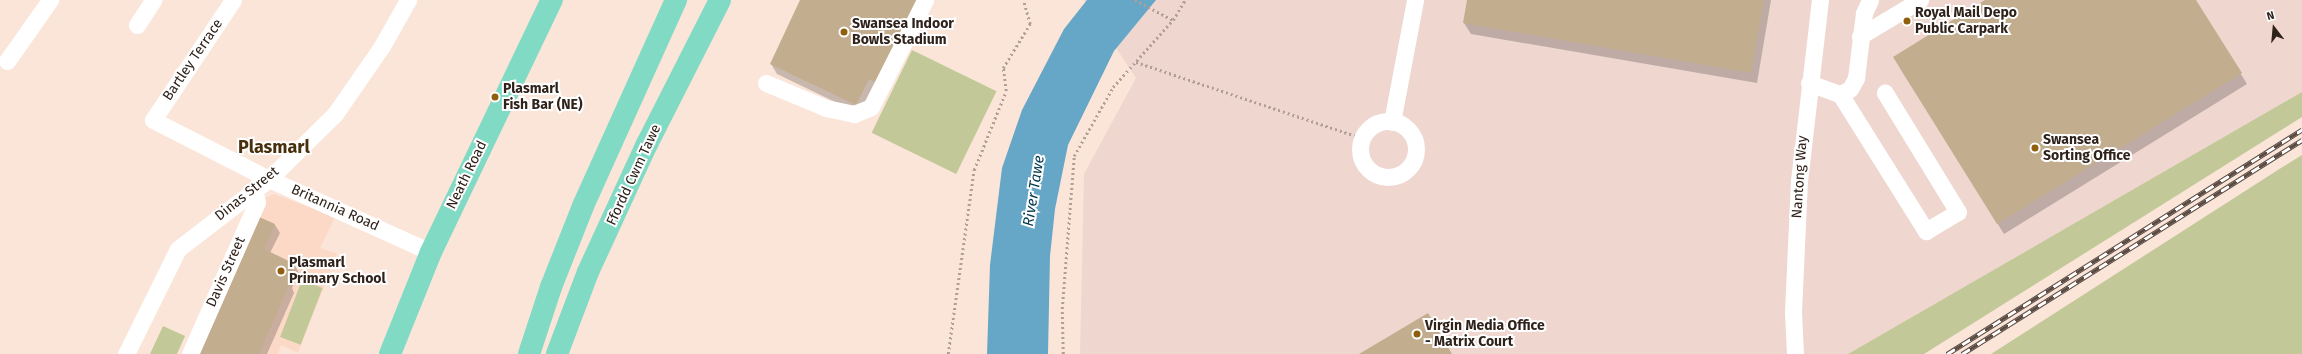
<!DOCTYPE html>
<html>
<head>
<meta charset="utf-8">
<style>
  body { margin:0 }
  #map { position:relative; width:2302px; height:354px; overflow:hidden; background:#fbe5d9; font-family:"Fira Sans",sans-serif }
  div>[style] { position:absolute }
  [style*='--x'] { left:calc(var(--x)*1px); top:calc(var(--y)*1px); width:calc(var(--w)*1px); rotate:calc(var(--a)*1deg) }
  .commercial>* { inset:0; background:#efd6cf }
  .built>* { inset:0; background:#fcd9c6 }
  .green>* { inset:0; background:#c2c897; transform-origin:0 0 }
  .water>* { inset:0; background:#66a6c7 }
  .shadow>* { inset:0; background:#0003 }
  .building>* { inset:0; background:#c3ad8f }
  .path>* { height:2.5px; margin-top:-1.25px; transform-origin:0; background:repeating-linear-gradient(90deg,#b19e94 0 2px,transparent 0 5px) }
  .minor>* { height:17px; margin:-8.5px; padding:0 8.5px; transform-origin:8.5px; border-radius:8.5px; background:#fff }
  .minor>.ring { margin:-8.5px; padding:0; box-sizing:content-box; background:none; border:17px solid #fff; border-radius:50% }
  .major>* { height:22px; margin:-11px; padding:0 11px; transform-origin:11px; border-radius:11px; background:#80dac4 }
  .rail>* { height:4.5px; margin-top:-2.25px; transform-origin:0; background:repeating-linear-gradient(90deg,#fff 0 9px,#5a4b43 0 18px); box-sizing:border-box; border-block:1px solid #5a4b43 }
  .dots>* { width:11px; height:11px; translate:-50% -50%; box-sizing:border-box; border:2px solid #fff; border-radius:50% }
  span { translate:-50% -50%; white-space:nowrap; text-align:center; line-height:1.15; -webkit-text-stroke:4px #fff; paint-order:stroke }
  .poi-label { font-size:14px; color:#2f221b; font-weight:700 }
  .left { translate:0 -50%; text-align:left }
  .street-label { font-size:14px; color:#2f221b }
  .water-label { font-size:15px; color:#00374e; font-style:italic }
  .district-label { font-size:18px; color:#48300d; font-weight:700 }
  .north { position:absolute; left:2254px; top:8px; width:40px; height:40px; -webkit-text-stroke:3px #fff; paint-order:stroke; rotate:344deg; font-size:11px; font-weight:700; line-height:16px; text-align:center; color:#2f221b }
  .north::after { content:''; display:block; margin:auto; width:14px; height:18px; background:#2f221b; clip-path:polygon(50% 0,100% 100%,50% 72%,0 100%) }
</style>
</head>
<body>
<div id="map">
  <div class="commercial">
    <i style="clip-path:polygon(1084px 0,2302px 0,2302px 92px,1848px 354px,1080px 354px,1084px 174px,1136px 78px)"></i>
  </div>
  <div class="built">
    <i style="clip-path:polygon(274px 194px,335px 217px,320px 248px,337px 254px,298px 353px,281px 345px,278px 354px,195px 354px,265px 198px)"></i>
  </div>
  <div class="green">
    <i style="left:912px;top:50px;width:94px;height:92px;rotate:26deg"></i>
    <i style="clip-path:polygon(2302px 92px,2302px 117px,1924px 354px,1848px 354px)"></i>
    <i style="clip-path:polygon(2302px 155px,2302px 354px,1991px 354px,2281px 168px)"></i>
    <i style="left:302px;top:280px;width:22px;height:61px;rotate:21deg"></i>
    <i style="clip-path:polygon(163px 326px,185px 336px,177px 354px,150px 354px)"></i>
  </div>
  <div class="water">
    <i style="clip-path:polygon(1087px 0,1156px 0,1114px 51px,1068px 145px,1055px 209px,1050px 256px,1048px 354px,987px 354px,990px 265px,1002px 168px,1022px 110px,1064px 29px)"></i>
  </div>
  <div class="shadow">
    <i style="clip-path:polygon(801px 0,929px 0,862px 115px,777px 74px,771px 64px)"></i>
    <i style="clip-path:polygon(1468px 0,1771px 0,1757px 83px,1471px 34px,1464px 23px)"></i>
    <i style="clip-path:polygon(1987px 0,2195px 0,2247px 84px,2004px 234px,1900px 68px)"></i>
    <i style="clip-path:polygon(258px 217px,275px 225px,280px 233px,270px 253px,294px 264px,299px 273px,292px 288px,294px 293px,267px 354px,196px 354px)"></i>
  </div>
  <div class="building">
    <i style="clip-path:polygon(800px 0,919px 0,878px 84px,869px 79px,856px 105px,770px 64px)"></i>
    <i style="clip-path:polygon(1467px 0,1764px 0,1751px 73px,1463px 23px)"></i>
    <i style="clip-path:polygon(1985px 0,2196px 0,2242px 73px,1997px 224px,1893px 57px)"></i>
    <i style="clip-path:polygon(257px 216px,275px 224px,264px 249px,295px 264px,286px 281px,290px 283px,259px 354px,195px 354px)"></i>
    <i style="clip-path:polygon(1428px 313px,1452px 354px,1359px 354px)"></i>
  </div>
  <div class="path">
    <i style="--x:1135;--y:0;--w:43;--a:27.8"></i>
    <i style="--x:1136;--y:62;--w:238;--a:18.6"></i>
    <i style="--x:948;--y:354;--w:186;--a:-82"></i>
    <i style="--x:974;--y:170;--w:85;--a:-67.9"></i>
    <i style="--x:1006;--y:91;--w:23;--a:-97"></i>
    <i style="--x:1003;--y:68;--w:52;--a:-58.5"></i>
    <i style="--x:1030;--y:24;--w:25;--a:-106"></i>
    <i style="--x:1063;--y:354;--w:45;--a:-91.3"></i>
    <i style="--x:1062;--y:309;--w:153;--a:-85.5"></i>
    <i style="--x:1074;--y:156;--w:79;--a:-60.5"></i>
    <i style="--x:1113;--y:87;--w:90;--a:-48.2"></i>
    <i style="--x:1173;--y:20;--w:23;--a:-59"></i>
  </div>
  <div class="minor">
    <i style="--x:233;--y:0;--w:144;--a:123.7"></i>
    <i style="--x:153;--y:120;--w:130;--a:27"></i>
    <i style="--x:269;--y:179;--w:178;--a:24.3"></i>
    <i style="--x:137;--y:25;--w:30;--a:-57"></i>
    <i style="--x:1860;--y:36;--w:70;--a:-31"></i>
    <i style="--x:7;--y:61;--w:75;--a:-54.8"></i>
    <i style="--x:766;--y:83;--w:65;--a:22.6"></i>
    <i style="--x:826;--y:108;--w:29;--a:12"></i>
    <i style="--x:854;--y:114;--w:18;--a:-22"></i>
    <i style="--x:871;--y:107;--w:120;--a:-63.2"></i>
    <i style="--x:1809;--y:83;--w:33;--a:20"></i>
    <i style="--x:1840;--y:94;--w:11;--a:-27"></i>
    <i style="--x:1850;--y:89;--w:13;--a:-61"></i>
    <i style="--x:1856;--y:78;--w:65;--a:-83"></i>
    <i style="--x:1864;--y:13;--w:14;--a:-65"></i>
    <i style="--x:1840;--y:94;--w:162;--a:57.9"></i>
    <i style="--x:1926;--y:231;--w:37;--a:-31"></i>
    <i style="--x:1958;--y:212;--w:140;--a:-121.5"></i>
    <i class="ring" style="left:1360px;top:121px;width:39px;height:39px"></i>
    <i style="--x:1392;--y:122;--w:124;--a:-79.3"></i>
    <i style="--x:126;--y:354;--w:117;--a:-63.7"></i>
    <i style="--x:178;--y:249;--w:115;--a:-37.6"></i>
    <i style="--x:269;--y:179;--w:93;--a:-44.6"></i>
    <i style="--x:335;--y:114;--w:83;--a:-55.3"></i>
    <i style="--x:382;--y:46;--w:53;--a:-60.5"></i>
    <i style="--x:190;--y:354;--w:166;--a:-66.2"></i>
    <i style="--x:257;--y:202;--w:12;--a:-104"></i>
    <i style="--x:1795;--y:354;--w:42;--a:-92.7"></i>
    <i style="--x:1793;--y:312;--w:131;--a:-87.4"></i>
    <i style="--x:1799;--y:181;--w:182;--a:-83.4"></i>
  </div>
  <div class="major">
    <i style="--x:390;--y:354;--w:110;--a:-68.1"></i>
    <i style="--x:431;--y:252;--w:280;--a:-64.4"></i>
    <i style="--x:529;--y:354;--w:71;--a:-71.8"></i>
    <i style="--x:551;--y:287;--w:87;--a:-68.4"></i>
    <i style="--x:583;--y:206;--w:226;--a:-65.7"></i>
    <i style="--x:557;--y:354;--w:88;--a:-69.3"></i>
    <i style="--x:588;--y:272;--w:141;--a:-65.3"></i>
    <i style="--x:647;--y:144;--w:161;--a:-63.1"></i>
  </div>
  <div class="rail">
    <i style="--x:1947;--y:354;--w:420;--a:-32.3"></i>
    <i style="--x:1962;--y:354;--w:402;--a:-32.2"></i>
  </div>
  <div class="dots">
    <i style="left:1907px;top:21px;background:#905e0c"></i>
    <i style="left:844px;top:32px;background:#905e0c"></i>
    <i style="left:495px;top:97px;background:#905e0c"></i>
    <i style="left:2035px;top:148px;background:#905e0c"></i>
    <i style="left:281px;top:271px;background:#905e0c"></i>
    <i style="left:1417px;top:334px;background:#905e0c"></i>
  </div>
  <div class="poi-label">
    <span class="left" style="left:1915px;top:21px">Royal Mail Depo<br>Public Carpark</span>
    <span class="left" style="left:852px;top:32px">Swansea Indoor<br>Bowls Stadium</span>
    <span class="left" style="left:503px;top:97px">Plasmarl<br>Fish Bar (NE)</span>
    <span class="left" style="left:2043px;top:148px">Swansea<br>Sorting Office</span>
    <span class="left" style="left:289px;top:271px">Plasmarl<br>Primary School</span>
    <span class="left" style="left:1425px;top:334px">Virgin Media Office<br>- Matrix Court</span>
  </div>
  <div class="street-label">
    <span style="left:193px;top:60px;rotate:-56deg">Bartley Terrace</span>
    <span style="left:467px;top:175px;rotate:-64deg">Neath Road</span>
    <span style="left:634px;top:175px;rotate:-65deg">Ffordd Cwm Tawe</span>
    <span style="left:1800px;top:177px;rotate:-86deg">Nantong Way</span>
    <span style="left:247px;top:194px;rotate:-39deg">Dinas Street</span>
    <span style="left:335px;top:208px;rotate:24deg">Britannia Road</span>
    <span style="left:226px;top:272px;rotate:-66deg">Davis Street</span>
  </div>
  <div class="water-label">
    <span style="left:1034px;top:191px;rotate:-81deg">River Tawe</span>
  </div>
  <div class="district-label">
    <span style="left:274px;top:147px">Plasmarl</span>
  </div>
  <div class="north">N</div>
</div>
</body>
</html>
